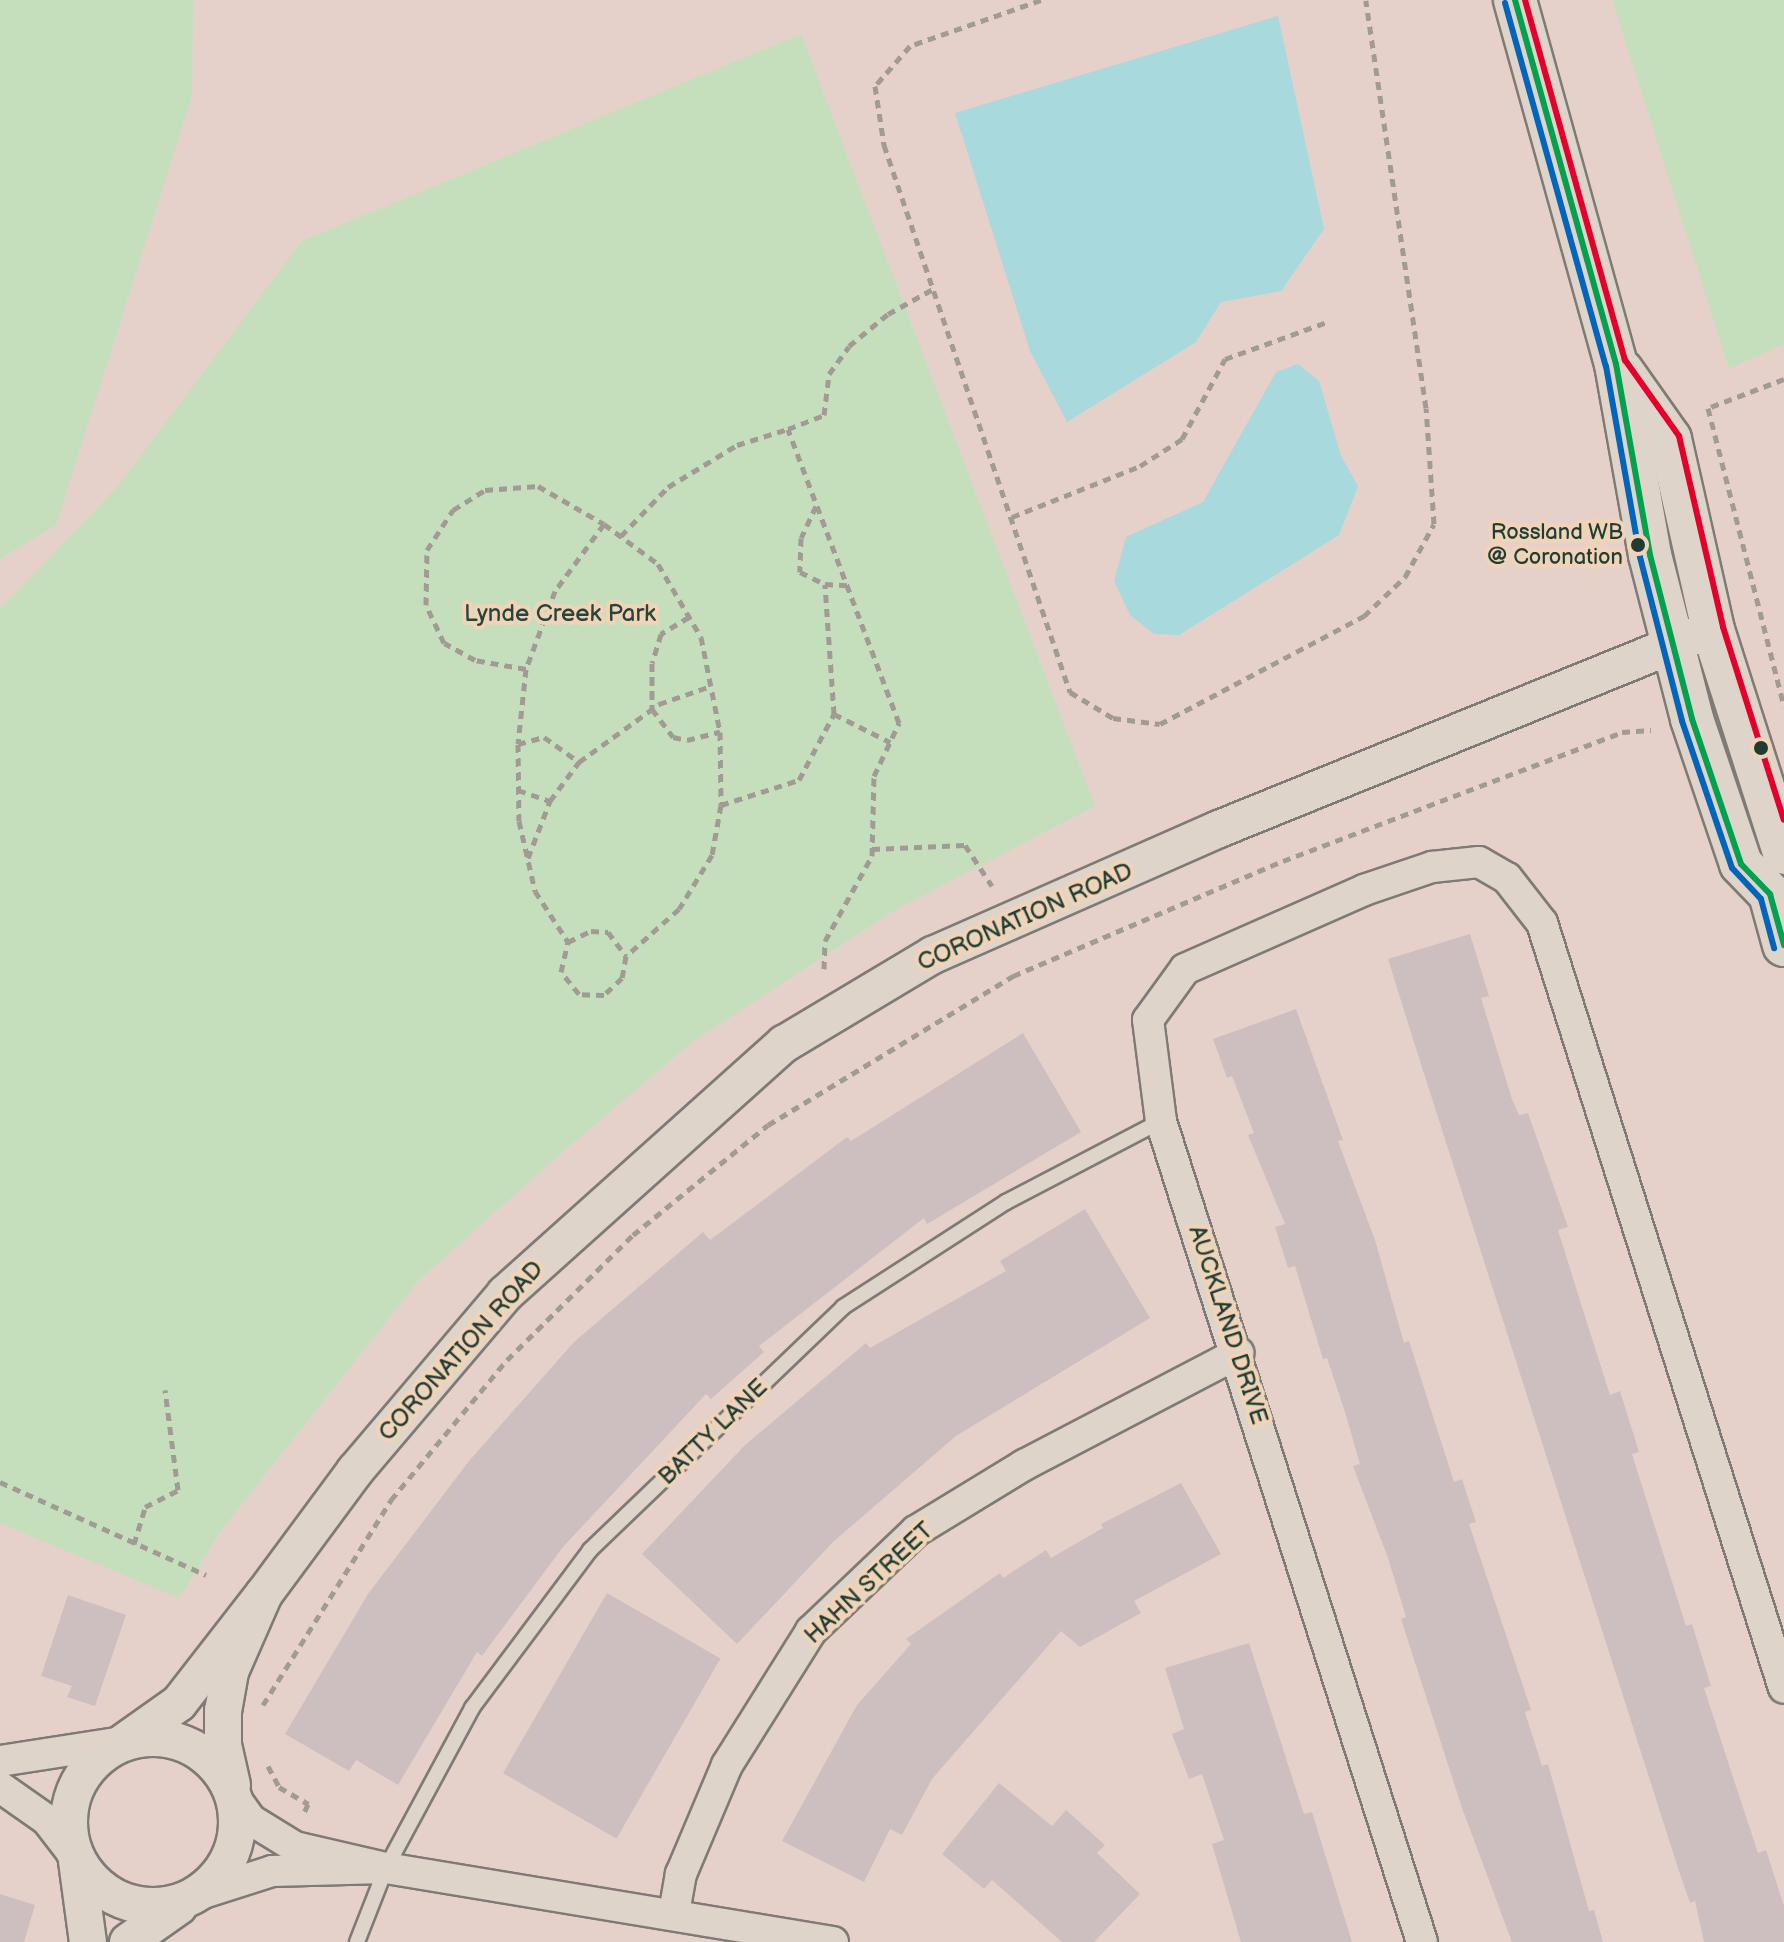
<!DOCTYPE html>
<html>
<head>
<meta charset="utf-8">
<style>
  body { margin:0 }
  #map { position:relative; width:1784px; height:1942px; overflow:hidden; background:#e5d1ca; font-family:"Balsamiq Sans",sans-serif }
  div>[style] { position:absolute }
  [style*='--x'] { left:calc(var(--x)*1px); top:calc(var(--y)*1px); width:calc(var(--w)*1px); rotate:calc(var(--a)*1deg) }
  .green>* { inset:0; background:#c5dfbd }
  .water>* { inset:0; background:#a7d9dd }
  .building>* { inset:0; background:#cdbfc0; transform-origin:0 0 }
  .path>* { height:5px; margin-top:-2.5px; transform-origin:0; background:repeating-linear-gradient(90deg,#a19b94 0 8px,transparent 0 14px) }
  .roads { filter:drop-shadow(2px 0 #7e7a75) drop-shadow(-2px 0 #7e7a75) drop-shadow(0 2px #7e7a75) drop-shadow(0 -2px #7e7a75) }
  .service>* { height:14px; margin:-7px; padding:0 7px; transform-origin:7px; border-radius:7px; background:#dfd4ca }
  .minor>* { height:30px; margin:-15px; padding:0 15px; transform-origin:15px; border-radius:15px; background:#dfd4ca }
  .tertiary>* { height:36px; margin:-18px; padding:0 18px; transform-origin:18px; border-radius:18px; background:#dfd4ca }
  .tertiary>.ring { margin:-18px; padding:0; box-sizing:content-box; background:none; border:36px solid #dfd4ca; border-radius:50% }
  .secondary>* { height:42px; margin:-21px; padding:0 21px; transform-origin:21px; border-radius:21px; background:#dfd4ca }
  .bus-1>* { height:6px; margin:-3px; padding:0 3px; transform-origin:3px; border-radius:3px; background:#02a150 }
  .bus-2>* { height:6px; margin:-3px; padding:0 3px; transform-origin:3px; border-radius:3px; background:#0065bd }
  .bus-3>* { height:6px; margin:-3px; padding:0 3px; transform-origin:3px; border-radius:3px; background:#e4002b }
  .dots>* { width:22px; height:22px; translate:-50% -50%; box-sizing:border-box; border:4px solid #f1d3b7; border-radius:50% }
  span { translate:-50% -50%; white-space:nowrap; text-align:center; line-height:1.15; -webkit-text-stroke:8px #f1d3b7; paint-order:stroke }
  .bus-label { font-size:22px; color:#1f3d34 }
  .right { translate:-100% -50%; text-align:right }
  .park-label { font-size:24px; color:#26463a }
  .street-label { font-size:24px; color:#1f3d34 }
</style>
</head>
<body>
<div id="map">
  <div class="green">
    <i style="clip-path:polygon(0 0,193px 0,192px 96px,56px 525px,0 559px)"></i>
    <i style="clip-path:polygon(1612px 0,1784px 0,1784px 344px,1729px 369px)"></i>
    <i style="clip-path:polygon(801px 34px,1095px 806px,895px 910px,692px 1042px,553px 1160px,418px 1281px,222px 1529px,179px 1598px,0 1523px,0 609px,117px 487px,302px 241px)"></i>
  </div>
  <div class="water">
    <i style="clip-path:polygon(1278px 16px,1324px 229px,1281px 291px,1221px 302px,1196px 342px,1067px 422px,1030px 351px,955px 113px)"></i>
    <i style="clip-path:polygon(1298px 364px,1319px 381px,1341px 456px,1358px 486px,1339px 535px,1179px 635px,1154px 634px,1130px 615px,1114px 581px,1126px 537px,1203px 502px,1276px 372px)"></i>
  </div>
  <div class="building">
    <i style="clip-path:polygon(1470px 934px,1489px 996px,1481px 998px,1512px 1099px,1519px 1115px,1528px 1113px,1568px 1227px,1558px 1230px,1583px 1310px,1610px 1395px,1620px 1391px,1639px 1452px,1632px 1454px,1686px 1626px,1692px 1624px,1711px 1686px,1704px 1688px,1732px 1774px,1758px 1853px,1766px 1850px,1784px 1906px,1784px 1942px,1704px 1942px,1695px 1901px,1690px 1903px,1678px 1868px,1412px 1036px,1388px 959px)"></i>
    <i style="clip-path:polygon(1296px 1009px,1343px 1140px,1338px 1141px,1375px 1240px,1404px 1343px,1409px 1341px,1454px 1482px,1462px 1479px,1476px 1522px,1469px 1524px,1531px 1710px,1525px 1712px,1542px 1766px,1548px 1764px,1589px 1911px,1594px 1910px,1603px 1942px,1512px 1942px,1462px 1808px,1401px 1619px,1406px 1617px,1388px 1558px,1353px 1466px,1360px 1464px,1345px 1412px,1327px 1358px,1323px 1359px,1295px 1266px,1288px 1268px,1275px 1227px,1285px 1224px,1248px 1135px,1254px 1133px,1232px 1076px,1227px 1078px,1213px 1039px)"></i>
    <i style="clip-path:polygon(1023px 1033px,1081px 1132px,927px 1224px,924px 1218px,759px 1346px,764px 1352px,711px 1399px,706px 1394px,563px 1547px,482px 1656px,477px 1652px,398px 1785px,356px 1760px,349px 1771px,285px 1734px,368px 1594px,469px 1461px,574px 1342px,703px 1232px,710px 1240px,847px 1137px,851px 1141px)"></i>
    <i style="clip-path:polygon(1085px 1209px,1150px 1318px,956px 1436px,833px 1542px,737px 1644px,642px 1554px,745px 1445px,866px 1343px,870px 1348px,1006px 1271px,1000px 1261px)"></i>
    <i style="clip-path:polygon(1181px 1483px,1221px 1554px,1134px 1601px,1141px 1613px,1080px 1647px,1061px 1631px,932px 1779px,902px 1835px,890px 1829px,864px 1882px,782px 1841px,857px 1705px,911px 1644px,906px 1639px,1000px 1573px,1003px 1578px,1046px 1550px,1051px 1558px,1103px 1528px,1101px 1524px)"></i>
    <i style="left:607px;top:1593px;width:131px;height:208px;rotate:30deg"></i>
    <i style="clip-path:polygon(68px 1595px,126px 1615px,95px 1706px,67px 1697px,72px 1686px,41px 1676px)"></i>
    <i style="clip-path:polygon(1249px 1643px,1304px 1814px,1312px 1812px,1352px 1942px,1241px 1942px,1212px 1844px,1224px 1840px,1202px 1774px,1189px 1779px,1172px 1734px,1184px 1729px,1165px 1668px)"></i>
    <i style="clip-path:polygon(999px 1783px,1052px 1826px,1066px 1810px,1105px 1845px,1097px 1853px,1140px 1894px,1094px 1942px,1062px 1942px,992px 1880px,984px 1889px,942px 1854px)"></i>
    <i style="clip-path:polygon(0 1894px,35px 1905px,24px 1942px,0 1942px)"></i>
  </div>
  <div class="path">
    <i style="--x:1041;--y:0;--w:139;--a:160.7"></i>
    <i style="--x:910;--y:46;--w:53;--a:131.2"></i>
    <i style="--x:875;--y:86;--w:60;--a:81.3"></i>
    <i style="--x:884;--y:145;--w:578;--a:71.22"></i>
    <i style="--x:1070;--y:692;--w:50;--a:31.2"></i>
    <i style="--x:1113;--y:718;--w:47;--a:7.3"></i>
    <i style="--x:1160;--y:724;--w:231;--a:-27.9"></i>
    <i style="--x:1364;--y:616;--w:57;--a:-43.6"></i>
    <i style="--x:1405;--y:577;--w:60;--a:-61.3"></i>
    <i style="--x:1434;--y:524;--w:116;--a:-93.9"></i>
    <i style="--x:1426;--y:408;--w:412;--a:-98.4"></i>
    <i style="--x:1784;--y:379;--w:81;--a:159.1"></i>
    <i style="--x:1708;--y:408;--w:308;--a:75.7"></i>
    <i style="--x:816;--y:506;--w:35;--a:115"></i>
    <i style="--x:801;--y:538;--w:34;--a:92"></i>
    <i style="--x:800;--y:572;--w:28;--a:26"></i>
    <i style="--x:825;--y:584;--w:22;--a:3"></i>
    <i style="--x:1012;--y:517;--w:138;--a:-21.7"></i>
    <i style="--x:1140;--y:466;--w:50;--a:-32.7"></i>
    <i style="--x:1182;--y:439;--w:91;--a:-61.7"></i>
    <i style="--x:1225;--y:359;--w:109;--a:-19.9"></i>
    <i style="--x:604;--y:524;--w:83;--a:126.2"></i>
    <i style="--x:555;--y:591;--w:83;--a:110.4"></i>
    <i style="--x:526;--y:669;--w:75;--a:96.1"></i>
    <i style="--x:518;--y:744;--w:77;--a:89.3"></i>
    <i style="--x:519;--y:821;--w:72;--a:77.1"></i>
    <i style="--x:535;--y:891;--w:61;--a:57.1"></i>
    <i style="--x:568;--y:942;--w:25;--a:-26"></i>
    <i style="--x:591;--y:931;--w:17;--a:3"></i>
    <i style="--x:608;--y:932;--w:30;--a:53"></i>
    <i style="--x:621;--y:536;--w:68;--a:-46.2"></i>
    <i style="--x:668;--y:487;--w:81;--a:-31.3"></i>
    <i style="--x:737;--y:445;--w:53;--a:-17.4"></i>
    <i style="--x:689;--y:617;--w:33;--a:149"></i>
    <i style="--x:661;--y:634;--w:30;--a:107"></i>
    <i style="--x:652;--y:663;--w:46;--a:90"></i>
    <i style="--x:652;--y:709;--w:35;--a:53"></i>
    <i style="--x:673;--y:737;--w:14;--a:12"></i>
    <i style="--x:687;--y:740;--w:34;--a:-14"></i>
    <i style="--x:526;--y:669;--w:52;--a:-170"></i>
    <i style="--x:475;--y:660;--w:35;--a:-151"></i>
    <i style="--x:444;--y:643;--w:42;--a:-115.3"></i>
    <i style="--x:426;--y:605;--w:55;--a:-89"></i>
    <i style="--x:427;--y:550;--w:48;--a:-57"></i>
    <i style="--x:453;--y:510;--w:38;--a:-32"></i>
    <i style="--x:485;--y:490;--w:53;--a:-4.3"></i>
    <i style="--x:538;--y:486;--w:76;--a:29.9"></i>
    <i style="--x:604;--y:524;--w:67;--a:36.5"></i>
    <i style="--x:658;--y:564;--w:85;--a:59.5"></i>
    <i style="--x:701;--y:637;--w:97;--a:78.7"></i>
    <i style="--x:720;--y:732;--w:73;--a:89.2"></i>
    <i style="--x:721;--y:805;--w:51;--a:100.2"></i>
    <i style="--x:712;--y:855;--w:63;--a:121.4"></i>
    <i style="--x:679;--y:909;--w:71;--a:138.4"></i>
    <i style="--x:626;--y:956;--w:22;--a:100"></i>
    <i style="--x:622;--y:978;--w:25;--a:137"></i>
    <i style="--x:604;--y:995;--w:25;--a:-178"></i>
    <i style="--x:579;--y:994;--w:28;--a:-129"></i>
    <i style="--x:561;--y:972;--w:31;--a:-77"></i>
    <i style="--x:834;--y:714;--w:63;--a:26.6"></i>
    <i style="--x:518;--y:744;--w:27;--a:-15"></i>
    <i style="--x:544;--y:737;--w:43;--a:35.5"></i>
    <i style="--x:518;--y:790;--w:34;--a:19"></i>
    <i style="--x:721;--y:805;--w:82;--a:-17.8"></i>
    <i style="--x:799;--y:780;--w:75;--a:-62.1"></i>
    <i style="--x:834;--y:714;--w:130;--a:-94"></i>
    <i style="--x:872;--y:849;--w:93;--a:-2.5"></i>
    <i style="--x:965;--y:845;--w:49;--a:56.6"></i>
    <i style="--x:528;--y:858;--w:61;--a:-68.9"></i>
    <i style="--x:550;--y:801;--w:49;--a:-53.4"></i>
    <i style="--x:579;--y:762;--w:99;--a:-35.9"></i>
    <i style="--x:659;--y:704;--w:55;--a:-19.1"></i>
    <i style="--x:824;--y:969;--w:28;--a:-88"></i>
    <i style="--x:825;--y:941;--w:97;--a:-61.1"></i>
    <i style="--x:872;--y:856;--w:80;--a:-88.6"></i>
    <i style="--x:874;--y:776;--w:59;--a:-64.7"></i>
    <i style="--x:899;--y:723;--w:314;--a:-110.7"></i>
    <i style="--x:788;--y:429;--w:39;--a:-21"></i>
    <i style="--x:824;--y:415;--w:41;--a:-83"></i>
    <i style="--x:829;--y:374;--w:34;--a:-54"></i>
    <i style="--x:849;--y:346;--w:50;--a:-39.4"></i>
    <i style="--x:888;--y:314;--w:51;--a:-29.1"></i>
    <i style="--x:0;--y:1482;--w:226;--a:24.3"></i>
    <i style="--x:134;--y:1544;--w:39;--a:-73"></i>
    <i style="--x:145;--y:1507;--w:37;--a:-27"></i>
    <i style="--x:178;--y:1490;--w:101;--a:-97.4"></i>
    <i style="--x:263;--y:1705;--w:242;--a:-58"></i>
    <i style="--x:391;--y:1500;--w:182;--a:-50.4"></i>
    <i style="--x:507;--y:1360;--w:177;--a:-44.8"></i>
    <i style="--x:633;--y:1235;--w:174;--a:-39.2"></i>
    <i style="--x:768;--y:1125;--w:287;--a:-31.3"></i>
    <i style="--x:1013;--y:976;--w:293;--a:-23.1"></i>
    <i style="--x:1283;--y:861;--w:363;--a:-20.8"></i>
    <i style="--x:1622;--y:732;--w:29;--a:-4"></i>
    <i style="--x:268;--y:1766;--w:24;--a:62"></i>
    <i style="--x:279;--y:1787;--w:34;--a:30"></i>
    <i style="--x:308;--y:1804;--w:12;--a:114"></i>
  </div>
  <div class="roads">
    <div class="service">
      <i style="--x:357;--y:1942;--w:79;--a:-68.6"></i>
      <i style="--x:386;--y:1868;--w:182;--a:-61.7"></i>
      <i style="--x:472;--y:1708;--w:197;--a:-53.2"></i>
      <i style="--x:590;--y:1550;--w:351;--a:-43.8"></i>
      <i style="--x:843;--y:1307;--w:194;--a:-32.8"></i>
      <i style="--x:1006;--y:1202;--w:175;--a:-27.6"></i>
    </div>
    <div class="minor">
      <i style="--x:0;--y:1761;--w:124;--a:-8.8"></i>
      <i style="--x:0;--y:1787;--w:57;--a:35.1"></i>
      <i style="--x:47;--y:1820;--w:49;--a:52.4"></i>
      <i style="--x:386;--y:1868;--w:453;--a:9.4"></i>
      <i style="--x:197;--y:1895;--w:79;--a:-17.7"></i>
      <i style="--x:272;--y:1871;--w:114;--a:-1.5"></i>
      <i style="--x:386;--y:1868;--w:93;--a:-167"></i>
      <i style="--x:295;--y:1847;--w:52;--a:-148.5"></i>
      <i style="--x:251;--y:1820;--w:27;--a:-126"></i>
      <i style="--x:674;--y:1913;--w:40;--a:-80"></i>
      <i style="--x:681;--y:1874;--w:118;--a:-67.1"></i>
      <i style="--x:727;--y:1765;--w:158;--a:-57.9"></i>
      <i style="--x:811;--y:1631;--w:145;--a:-43.6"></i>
      <i style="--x:916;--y:1531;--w:127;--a:-31.4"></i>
      <i style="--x:1024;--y:1465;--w:242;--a:-27.6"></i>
      <i style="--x:1422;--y:1942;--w:861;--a:-107.64"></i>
      <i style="--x:1161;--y:1121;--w:102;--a:-97.3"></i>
      <i style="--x:1148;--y:1020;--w:63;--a:-54"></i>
      <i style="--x:1185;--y:969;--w:196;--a:-23.8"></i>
      <i style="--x:1364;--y:890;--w:72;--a:-18.7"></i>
      <i style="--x:1432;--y:867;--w:47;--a:-6.1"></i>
      <i style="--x:1479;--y:862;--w:32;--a:30"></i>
      <i style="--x:1507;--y:878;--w:57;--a:52.1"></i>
      <i style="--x:1542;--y:923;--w:802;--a:72.45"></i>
    </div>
    <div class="tertiary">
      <i style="--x:264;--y:1594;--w:153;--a:-53.5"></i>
      <i style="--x:355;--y:1471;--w:232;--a:-49.7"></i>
      <i style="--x:505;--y:1294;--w:375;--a:-41.9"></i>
      <i style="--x:784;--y:1044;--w:174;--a:-30.9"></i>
      <i style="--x:933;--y:955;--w:313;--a:-23.8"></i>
      <i style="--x:1219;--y:829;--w:519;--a:-22.07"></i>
      <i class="ring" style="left:69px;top:1738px;width:132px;height:132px"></i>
      <i style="--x:124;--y:1742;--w:67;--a:-35.3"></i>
      <i style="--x:179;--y:1703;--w:138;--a:-52.1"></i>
      <i style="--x:264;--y:1594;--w:85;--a:113.6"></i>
      <i style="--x:230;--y:1672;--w:39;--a:100"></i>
      <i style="--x:223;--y:1710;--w:35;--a:90"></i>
      <i style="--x:223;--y:1745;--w:41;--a:77.3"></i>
      <i style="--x:77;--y:1861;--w:82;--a:82.3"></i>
      <i style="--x:128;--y:1942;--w:62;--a:-35.2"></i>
    </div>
    <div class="secondary">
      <i style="--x:1515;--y:0;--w:378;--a:74.5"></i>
      <i style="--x:1616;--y:364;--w:194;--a:79.9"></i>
      <i style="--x:1650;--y:555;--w:169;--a:75.6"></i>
      <i style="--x:1692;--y:719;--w:153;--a:71.3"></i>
      <i style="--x:1741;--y:864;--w:42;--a:46"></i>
      <i style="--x:1770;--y:894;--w:53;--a:74.6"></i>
      <i style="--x:1622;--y:371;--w:83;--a:54.8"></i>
      <i style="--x:1670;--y:439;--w:196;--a:77.3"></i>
      <i style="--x:1713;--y:630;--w:234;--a:72.3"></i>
    </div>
  </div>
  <div class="bus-1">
    <i style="--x:1515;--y:0;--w:378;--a:74.5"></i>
    <i style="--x:1616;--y:364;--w:194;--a:79.9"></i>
    <i style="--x:1650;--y:555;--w:169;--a:75.6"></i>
    <i style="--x:1692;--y:719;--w:153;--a:71.3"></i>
    <i style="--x:1741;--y:864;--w:42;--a:46"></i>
    <i style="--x:1770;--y:894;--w:53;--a:74.6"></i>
  </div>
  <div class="bus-2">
    <i style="--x:1505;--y:3;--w:377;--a:74.5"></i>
    <i style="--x:1606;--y:366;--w:194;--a:79.9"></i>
    <i style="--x:1640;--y:557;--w:169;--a:75.6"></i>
    <i style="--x:1682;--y:721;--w:155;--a:71.2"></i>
    <i style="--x:1732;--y:868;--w:42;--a:46.9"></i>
    <i style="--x:1761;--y:899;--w:51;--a:75.1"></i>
  </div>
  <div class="bus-3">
    <i style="--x:1525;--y:0;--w:374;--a:74.5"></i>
    <i style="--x:1625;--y:360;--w:93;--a:54.6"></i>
    <i style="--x:1679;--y:436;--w:196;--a:77"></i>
    <i style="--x:1723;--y:627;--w:202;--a:72.5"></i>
  </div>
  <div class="dots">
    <i style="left:1638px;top:545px;background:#1f3d34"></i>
    <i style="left:1761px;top:748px;background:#1f3d34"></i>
  </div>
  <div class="bus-label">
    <span class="right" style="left:1623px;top:545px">Rossland WB<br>@ Coronation</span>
  </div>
  <div class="park-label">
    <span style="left:560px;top:614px">Lynde Creek Park</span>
  </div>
  <div class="street-label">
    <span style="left:1025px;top:917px;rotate:-24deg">CORONATION ROAD</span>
    <span style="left:1228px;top:1325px;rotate:72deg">AUCKLAND DRIVE</span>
    <span style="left:461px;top:1351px;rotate:-48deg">CORONATION ROAD</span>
    <span style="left:713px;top:1432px;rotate:-44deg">BATTY LANE</span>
    <span style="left:869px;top:1583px;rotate:-43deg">HAHN STREET</span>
  </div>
</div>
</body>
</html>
